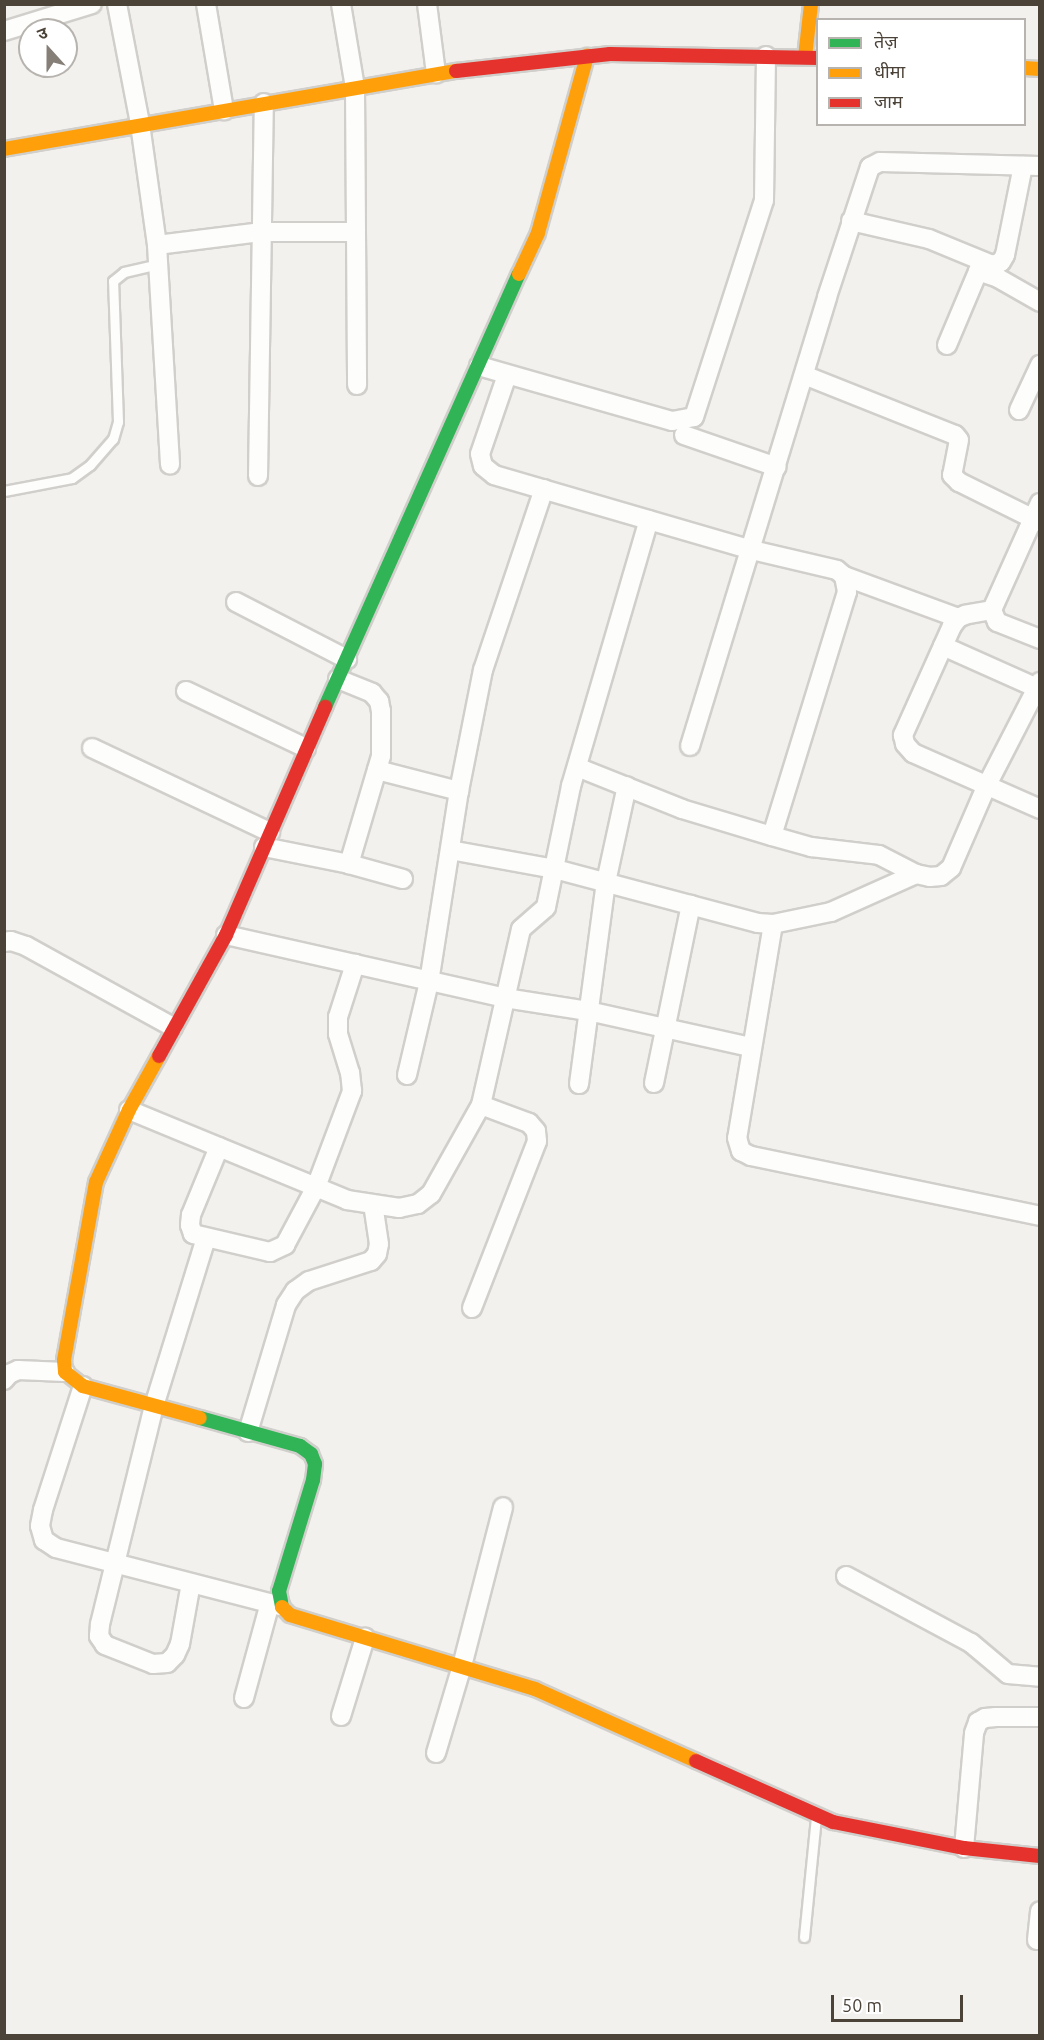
<!DOCTYPE html>
<html>
<head>
<meta charset="utf-8">
<style>
  body { margin:0 }
  #map { position:relative; width:1044px; height:2040px; overflow:hidden; background:#f3f1ee; font-family:Ubuntu,"Noto Sans Devanagari",sans-serif }
  div>[style] { position:absolute }
  [style*='--x'] { left:calc(var(--x)*1px); top:calc(var(--y)*1px); width:calc(var(--w)*1px); rotate:calc(var(--a)*1deg) }
  .roads { filter:drop-shadow(2px 0 #d1cfcb) drop-shadow(-2px 0 #d1cfcb) drop-shadow(0 2px #d1cfcb) drop-shadow(0 -2px #d1cfcb) }
  .lane>* { height:9px; margin:-4.5px; padding:0 4.5px; transform-origin:4.5px; border-radius:4.5px; background:#fdfdfc }
  .street>* { height:18px; margin:-9px; padding:0 9px; transform-origin:9px; border-radius:9px; background:#fdfdfc }
  .fast>* { height:14px; margin:-7px; padding:0 7px; transform-origin:7px; border-radius:7px; background:#30b455 }
  .slow>* { height:14px; margin:-7px; padding:0 7px; transform-origin:7px; border-radius:7px; background:#ff9f0a }
  .jam>* { height:14px; margin:-7px; padding:0 7px; transform-origin:7px; border-radius:7px; background:#e5322d }
  span { translate:-50% -50%; white-space:nowrap; text-align:center; line-height:1.15; -webkit-text-stroke:6px #fff; paint-order:stroke }
  .frame { position:absolute; inset:0; border:6px solid #4b4238; pointer-events:none }
  .legend { position:absolute; left:816px; top:18px; width:210px; height:108px; box-sizing:border-box; background:#fff; border:2px solid #b7b3af; margin:0; padding:8px 10px; list-style:none; font-size:18px; color:#4b4238 }
  .legend li { display:flex; align-items:center; gap:12px; height:30px }
  .legend b { width:30px; border:2px solid #b7b3af }
  .north { position:absolute; left:18px; top:18px; width:60px; height:60px; box-sizing:border-box; background:#fff; border:2px solid #b7b3af; border-radius:50%; rotate:339deg; font-size:16px; font-weight:700; line-height:24px; text-align:center; color:#4b4238 }
  .north::after { content:''; display:block; margin:auto; width:21px; height:27px; background:#867f78; clip-path:polygon(50% 0,100% 100%,50% 72%,0 100%) }
  .scale { position:absolute; left:831px; top:1995px; width:132px; height:27px; box-sizing:border-box; border:3px solid #4b4238; border-top:0; padding-left:8px; font-size:18px; line-height:21px; white-space:nowrap; color:#4b4238; -webkit-text-stroke:4px #fff; paint-order:stroke }
</style>
</head>
<body>
<div id="map">
  <div class="roads">
    <div class="lane">
      <i style="--x:4;--y:491;--w:69;--a:-10.8"></i>
      <i style="--x:72;--y:478;--w:22;--a:-36"></i>
      <i style="--x:90;--y:465;--w:35;--a:-49"></i>
      <i style="--x:113;--y:439;--w:18;--a:-74"></i>
      <i style="--x:118;--y:422;--w:141;--a:-92"></i>
      <i style="--x:113;--y:281;--w:14;--a:-39"></i>
      <i style="--x:124;--y:272;--w:35;--a:-13"></i>
      <i style="--x:804;--y:1937;--w:121;--a:-84.3"></i>
    </div>
    <div class="street">
      <i style="--x:117;--y:4;--w:122;--a:79.1"></i>
      <i style="--x:140;--y:124;--w:122;--a:82"></i>
      <i style="--x:157;--y:245;--w:220;--a:86.6"></i>
      <i style="--x:206;--y:4;--w:108;--a:80.4"></i>
      <i style="--x:341;--y:4;--w:85;--a:80.5"></i>
      <i style="--x:355;--y:88;--w:297;--a:89.6"></i>
      <i style="--x:427;--y:4;--w:70;--a:82.6"></i>
      <i style="--x:4;--y:31;--w:92;--a:-17.1"></i>
      <i style="--x:851;--y:221;--w:80;--a:13"></i>
      <i style="--x:929;--y:239;--w:68;--a:22.4"></i>
      <i style="--x:992;--y:265;--w:9;--a:-18"></i>
      <i style="--x:1001;--y:262;--w:8;--a:-60"></i>
      <i style="--x:1005;--y:255;--w:91;--a:-78.6"></i>
      <i style="--x:157;--y:245;--w:106;--a:-7.1"></i>
      <i style="--x:262;--y:232;--w:94;--a:0"></i>
      <i style="--x:978;--y:271;--w:21;--a:19"></i>
      <i style="--x:998;--y:278;--w:48;--a:29.7"></i>
      <i style="--x:947;--y:345;--w:90;--a:-67.1"></i>
      <i style="--x:479;--y:366;--w:201;--a:15.9"></i>
      <i style="--x:672;--y:421;--w:22;--a:-10"></i>
      <i style="--x:694;--y:417;--w:228;--a:-72.1"></i>
      <i style="--x:764;--y:200;--w:144;--a:-89.2"></i>
      <i style="--x:507;--y:375;--w:83;--a:108.9"></i>
      <i style="--x:480;--y:454;--w:12;--a:76"></i>
      <i style="--x:483;--y:466;--w:14;--a:39"></i>
      <i style="--x:494;--y:475;--w:269;--a:16.2"></i>
      <i style="--x:752;--y:550;--w:87;--a:13.2"></i>
      <i style="--x:837;--y:570;--w:9;--a:41"></i>
      <i style="--x:844;--y:576;--w:16;--a:79"></i>
      <i style="--x:847;--y:592;--w:255;--a:107.1"></i>
      <i style="--x:804;--y:375;--w:162;--a:21.7"></i>
      <i style="--x:955;--y:435;--w:6;--a:51"></i>
      <i style="--x:959;--y:440;--w:36;--a:101"></i>
      <i style="--x:952;--y:475;--w:10;--a:45"></i>
      <i style="--x:959;--y:482;--w:90;--a:26.3"></i>
      <i style="--x:1019;--y:410;--w:50;--a:-65"></i>
      <i style="--x:684;--y:435;--w:98;--a:19"></i>
      <i style="--x:258;--y:476;--w:373;--a:-89.1"></i>
      <i style="--x:1040;--y:503;--w:117;--a:114.2"></i>
      <i style="--x:992;--y:610;--w:13;--a:67"></i>
      <i style="--x:997;--y:622;--w:46;--a:21.6"></i>
      <i style="--x:844;--y:576;--w:121;--a:20.2"></i>
      <i style="--x:236;--y:602;--w:125;--a:27.2"></i>
      <i style="--x:992;--y:610;--w:27;--a:170"></i>
      <i style="--x:965;--y:615;--w:8;--a:157"></i>
      <i style="--x:958;--y:618;--w:10;--a:127"></i>
      <i style="--x:952;--y:626;--w:120;--a:114.2"></i>
      <i style="--x:903;--y:735;--w:9;--a:77"></i>
      <i style="--x:905;--y:744;--w:12;--a:48"></i>
      <i style="--x:913;--y:753;--w:139;--a:23.8"></i>
      <i style="--x:943;--y:646;--w:103;--a:24.1"></i>
      <i style="--x:338;--y:679;--w:37;--a:22"></i>
      <i style="--x:372;--y:693;--w:11;--a:49"></i>
      <i style="--x:379;--y:701;--w:10;--a:79"></i>
      <i style="--x:381;--y:711;--w:45;--a:90"></i>
      <i style="--x:381;--y:756;--w:113;--a:106.5"></i>
      <i style="--x:186;--y:691;--w:133;--a:25.4"></i>
      <i style="--x:690;--y:746;--w:469;--a:-73"></i>
      <i style="--x:827;--y:297;--w:137;--a:-71.7"></i>
      <i style="--x:870;--y:167;--w:11;--a:-27"></i>
      <i style="--x:880;--y:162;--w:160;--a:1.4"></i>
      <i style="--x:92;--y:748;--w:197;--a:25.3"></i>
      <i style="--x:577;--y:767;--w:113;--a:21.8"></i>
      <i style="--x:682;--y:809;--w:94;--a:16.7"></i>
      <i style="--x:772;--y:836;--w:41;--a:15.8"></i>
      <i style="--x:811;--y:847;--w:68;--a:6.7"></i>
      <i style="--x:879;--y:855;--w:42;--a:27.2"></i>
      <i style="--x:916;--y:874;--w:14;--a:12"></i>
      <i style="--x:930;--y:877;--w:11;--a:-5"></i>
      <i style="--x:941;--y:876;--w:13;--a:-39"></i>
      <i style="--x:951;--y:868;--w:90;--a:-66.6"></i>
      <i style="--x:987;--y:785;--w:116;--a:-62.8"></i>
      <i style="--x:377;--y:770;--w:85;--a:14.4"></i>
      <i style="--x:264;--y:847;--w:87;--a:11.3"></i>
      <i style="--x:349;--y:864;--w:56;--a:15.5"></i>
      <i style="--x:450;--y:850;--w:107;--a:10.3"></i>
      <i style="--x:555;--y:869;--w:210;--a:14.9"></i>
      <i style="--x:758;--y:923;--w:15;--a:4"></i>
      <i style="--x:773;--y:924;--w:59;--a:-11.7"></i>
      <i style="--x:831;--y:912;--w:93;--a:-24.1"></i>
      <i style="--x:773;--y:924;--w:217;--a:99.5"></i>
      <i style="--x:737;--y:1138;--w:14;--a:73"></i>
      <i style="--x:741;--y:1151;--w:11;--a:27"></i>
      <i style="--x:751;--y:1156;--w:295;--a:11.7"></i>
      <i style="--x:226;--y:935;--w:286;--a:12.7"></i>
      <i style="--x:505;--y:998;--w:84;--a:8.9"></i>
      <i style="--x:588;--y:1011;--w:167;--a:12.5"></i>
      <i style="--x:4;--y:942;--w:7;--a:-8"></i>
      <i style="--x:11;--y:941;--w:16;--a:18"></i>
      <i style="--x:26;--y:946;--w:168;--a:28.9"></i>
      <i style="--x:407;--y:1075;--w:96;--a:-76.7"></i>
      <i style="--x:429;--y:982;--w:193;--a:-81.1"></i>
      <i style="--x:459;--y:791;--w:123;--a:-78.8"></i>
      <i style="--x:483;--y:670;--w:191;--a:-71.4"></i>
      <i style="--x:654;--y:1083;--w:182;--a:-78.3"></i>
      <i style="--x:579;--y:1084;--w:204;--a:-82.4"></i>
      <i style="--x:606;--y:882;--w:98;--a:-77.7"></i>
      <i style="--x:129;--y:1110;--w:236;--a:22.4"></i>
      <i style="--x:347;--y:1200;--w:53;--a:8.7"></i>
      <i style="--x:399;--y:1208;--w:19;--a:-12"></i>
      <i style="--x:418;--y:1204;--w:16;--a:-38"></i>
      <i style="--x:431;--y:1194;--w:102;--a:-60.7"></i>
      <i style="--x:481;--y:1105;--w:180;--a:-77.2"></i>
      <i style="--x:521;--y:929;--w:33;--a:-41"></i>
      <i style="--x:546;--y:907;--w:124;--a:-78.3"></i>
      <i style="--x:571;--y:786;--w:277;--a:-73.7"></i>
      <i style="--x:219;--y:1147;--w:74;--a:112.4"></i>
      <i style="--x:191;--y:1215;--w:10;--a:96"></i>
      <i style="--x:190;--y:1225;--w:9;--a:72"></i>
      <i style="--x:193;--y:1234;--w:79;--a:13.2"></i>
      <i style="--x:270;--y:1252;--w:17;--a:-25"></i>
      <i style="--x:285;--y:1245;--w:66;--a:-61.9"></i>
      <i style="--x:316;--y:1187;--w:103;--a:-69.4"></i>
      <i style="--x:352;--y:1091;--w:18;--a:-96"></i>
      <i style="--x:350;--y:1073;--w:41;--a:-107.1"></i>
      <i style="--x:338;--y:1034;--w:17;--a:-90"></i>
      <i style="--x:338;--y:1017;--w:56;--a:-72.2"></i>
      <i style="--x:472;--y:1308;--w:179;--a:-68.7"></i>
      <i style="--x:537;--y:1141;--w:10;--a:-96"></i>
      <i style="--x:536;--y:1131;--w:11;--a:-131"></i>
      <i style="--x:529;--y:1123;--w:51;--a:-159.4"></i>
      <i style="--x:4;--y:1380;--w:8;--a:-50"></i>
      <i style="--x:9;--y:1374;--w:10;--a:-24"></i>
      <i style="--x:18;--y:1370;--w:47;--a:2.4"></i>
      <i style="--x:83;--y:1386;--w:130;--a:107.9"></i>
      <i style="--x:43;--y:1510;--w:16;--a:101"></i>
      <i style="--x:40;--y:1526;--w:15;--a:74"></i>
      <i style="--x:44;--y:1540;--w:14;--a:34"></i>
      <i style="--x:56;--y:1548;--w:232;--a:14.5"></i>
      <i style="--x:248;--y:1432;--w:133;--a:-73.3"></i>
      <i style="--x:286;--y:1305;--w:17;--a:-57"></i>
      <i style="--x:295;--y:1291;--w:17;--a:-36"></i>
      <i style="--x:309;--y:1281;--w:65;--a:-17.9"></i>
      <i style="--x:371;--y:1261;--w:9;--a:-49"></i>
      <i style="--x:377;--y:1254;--w:10;--a:-79"></i>
      <i style="--x:379;--y:1244;--w:40;--a:-98.5"></i>
      <i style="--x:846;--y:1576;--w:142;--a:28.2"></i>
      <i style="--x:971;--y:1643;--w:48;--a:40"></i>
      <i style="--x:1008;--y:1674;--w:32;--a:5"></i>
      <i style="--x:191;--y:1583;--w:62;--a:100.2"></i>
      <i style="--x:180;--y:1644;--w:12;--a:114"></i>
      <i style="--x:175;--y:1655;--w:11;--a:135"></i>
      <i style="--x:167;--y:1663;--w:14;--a:176"></i>
      <i style="--x:153;--y:1664;--w:52;--a:-158.4"></i>
      <i style="--x:105;--y:1645;--w:11;--a:-124"></i>
      <i style="--x:99;--y:1636;--w:12;--a:-85"></i>
      <i style="--x:100;--y:1624;--w:225;--a:-76.1"></i>
      <i style="--x:154;--y:1406;--w:176;--a:-72.8"></i>
      <i style="--x:244;--y:1698;--w:98;--a:-74.7"></i>
      <i style="--x:341;--y:1716;--w:82;--a:-72.9"></i>
      <i style="--x:436;--y:1753;--w:91;--a:-73.4"></i>
      <i style="--x:462;--y:1666;--w:164;--a:-75.5"></i>
      <i style="--x:964;--y:1848;--w:115;--a:-85"></i>
      <i style="--x:974;--y:1733;--w:12;--a:-70"></i>
      <i style="--x:978;--y:1722;--w:8;--a:-30"></i>
      <i style="--x:985;--y:1718;--w:11;--a:-5"></i>
      <i style="--x:996;--y:1717;--w:44;--a:0"></i>
      <i style="--x:1037;--y:1940;--w:29;--a:-84"></i>
    </div>
    <div class="fast">
      <i style="--x:325;--y:707;--w:474;--a:-65.9"></i>
      <i style="--x:200;--y:1418;--w:104;--a:15.6"></i>
      <i style="--x:300;--y:1446;--w:14;--a:36"></i>
      <i style="--x:311;--y:1454;--w:11;--a:68"></i>
      <i style="--x:315;--y:1464;--w:16;--a:97"></i>
      <i style="--x:313;--y:1480;--w:116;--a:107"></i>
      <i style="--x:279;--y:1591;--w:16;--a:79"></i>
    </div>
    <div class="slow">
      <i style="--x:805;--y:57;--w:53;--a:-83.5"></i>
      <i style="--x:1024;--y:68;--w:16;--a:4"></i>
      <i style="--x:4;--y:149;--w:459;--a:-9.8"></i>
      <i style="--x:519;--y:274;--w:45;--a:-65.1"></i>
      <i style="--x:538;--y:233;--w:184;--a:-74.5"></i>
      <i style="--x:159;--y:1056;--w:62;--a:119.1"></i>
      <i style="--x:129;--y:1110;--w:79;--a:114.6"></i>
      <i style="--x:96;--y:1182;--w:181;--a:100.2"></i>
      <i style="--x:64;--y:1360;--w:12;--a:85"></i>
      <i style="--x:65;--y:1372;--w:23;--a:38"></i>
      <i style="--x:83;--y:1386;--w:121;--a:15.3"></i>
      <i style="--x:282;--y:1607;--w:11;--a:45"></i>
      <i style="--x:290;--y:1615;--w:256;--a:16.8"></i>
      <i style="--x:535;--y:1689;--w:176;--a:24.1"></i>
    </div>
    <div class="jam">
      <i style="--x:456;--y:71;--w:155;--a:-6.3"></i>
      <i style="--x:610;--y:54;--w:208;--a:1.1"></i>
      <i style="--x:159;--y:1056;--w:138;--a:-61"></i>
      <i style="--x:226;--y:935;--w:249;--a:-66.5"></i>
      <i style="--x:696;--y:1761;--w:150;--a:24"></i>
      <i style="--x:833;--y:1822;--w:134;--a:11.2"></i>
      <i style="--x:964;--y:1848;--w:76;--a:6"></i>
    </div>
  </div>
  <div class="frame"></div>
  <ul class="legend">
  <li><b style="height:8px;background:#30b455"></b>तेज़</li>
  <li><b style="height:8px;background:#ff9f0a"></b>धीमा</li>
  <li><b style="height:8px;background:#e5322d"></b>जाम</li>
  </ul>
  <div class="north">उ</div>
  <div class="scale">50 m</div>
</div>
</body>
</html>
